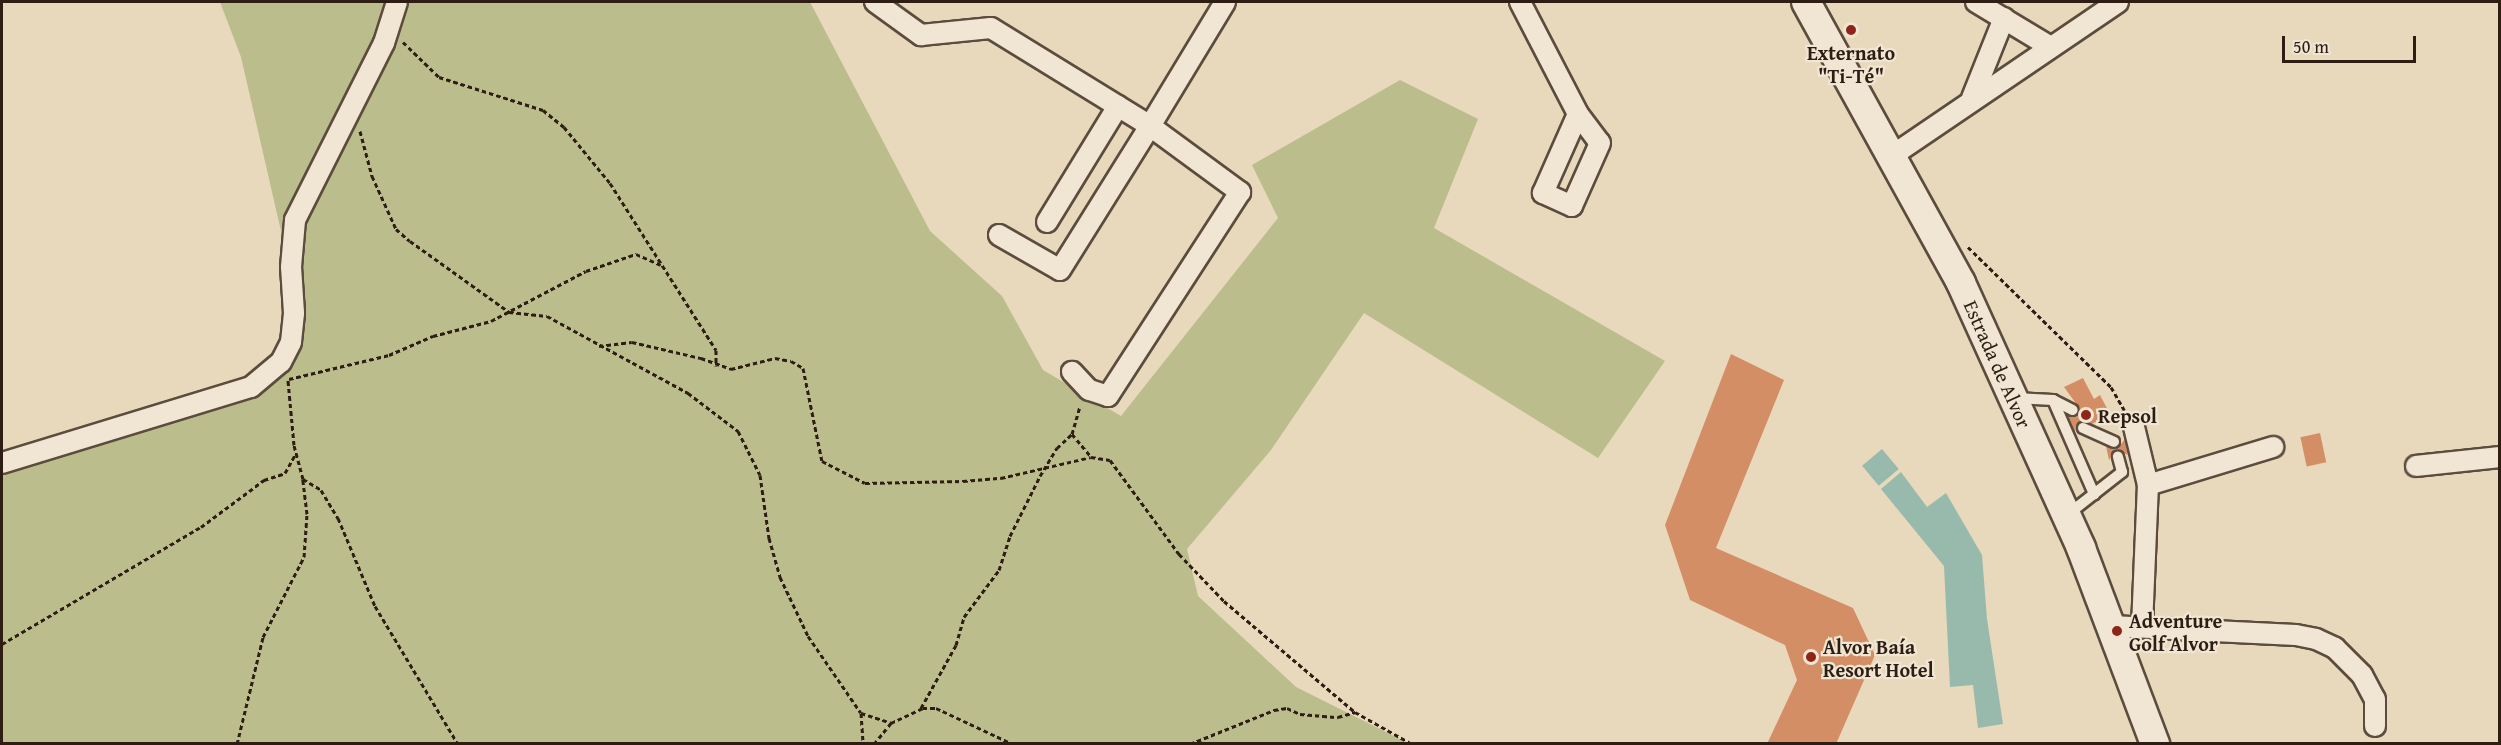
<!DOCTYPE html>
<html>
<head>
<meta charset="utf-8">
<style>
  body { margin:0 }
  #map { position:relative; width:2501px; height:745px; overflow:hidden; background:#e8d8bc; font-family:"Gentium Book Plus",serif }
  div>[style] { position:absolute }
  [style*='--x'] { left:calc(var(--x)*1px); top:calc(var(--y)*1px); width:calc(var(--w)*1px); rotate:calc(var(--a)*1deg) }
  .green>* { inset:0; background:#bcbd8c }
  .water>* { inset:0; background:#98baac; transform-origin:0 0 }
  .building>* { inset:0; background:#d48e66; transform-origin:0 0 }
  .path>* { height:3px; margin-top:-1.5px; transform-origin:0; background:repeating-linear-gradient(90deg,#2d1d13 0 4.5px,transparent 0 7.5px) }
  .roads { filter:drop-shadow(2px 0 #5c4c3d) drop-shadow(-2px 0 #5c4c3d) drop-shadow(0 2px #5c4c3d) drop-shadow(0 -2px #5c4c3d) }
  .lane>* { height:10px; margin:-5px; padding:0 5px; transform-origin:5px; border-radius:5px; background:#f0e6d3 }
  .street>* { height:20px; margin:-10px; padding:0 10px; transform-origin:10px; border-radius:10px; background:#f0e6d3 }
  .secondary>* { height:28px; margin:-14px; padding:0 14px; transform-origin:14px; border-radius:14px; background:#f0e6d3 }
  .dots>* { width:16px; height:16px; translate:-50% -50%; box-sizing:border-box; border:3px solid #f0e6d3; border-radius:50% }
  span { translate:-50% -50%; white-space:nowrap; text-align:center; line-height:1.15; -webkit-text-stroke:4.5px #f0e6d3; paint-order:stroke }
  .poi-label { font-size:20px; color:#2d1d13; font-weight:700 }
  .left { translate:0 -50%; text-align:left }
  .street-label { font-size:20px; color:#2d1d13 }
  .frame { position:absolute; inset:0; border:3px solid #2d1d13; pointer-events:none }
  .scale { position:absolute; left:2282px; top:36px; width:134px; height:27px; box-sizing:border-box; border:3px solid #2d1d13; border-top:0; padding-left:8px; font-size:18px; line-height:21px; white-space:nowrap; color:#2d1d13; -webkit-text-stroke:4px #f0e6d3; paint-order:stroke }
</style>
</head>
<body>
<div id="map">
  <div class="green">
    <i style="clip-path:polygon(220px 2px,810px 2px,930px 231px,1002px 296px,1043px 370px,1121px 416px,1278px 218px,1252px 165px,1400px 80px,1478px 119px,1434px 228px,1665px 361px,1598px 458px,1364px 313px,1271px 450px,1187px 549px,1198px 596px,1296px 687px,1408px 743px,2px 744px,2px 454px,249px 379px,272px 362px,283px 335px,288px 291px,286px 253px,241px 57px)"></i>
  </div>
  <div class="water">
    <i style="left:1882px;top:449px;width:26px;height:26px;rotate:50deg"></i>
    <i style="clip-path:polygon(1901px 472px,1927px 507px,1946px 493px,1982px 555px,1987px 619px,2003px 724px,1978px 728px,1973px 685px,1950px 687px,1944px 566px,1881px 489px)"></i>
  </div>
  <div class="building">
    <i style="clip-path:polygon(1731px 354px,1784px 380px,1716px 548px,1853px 608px,1875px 655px,1836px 744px,1767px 744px,1797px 680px,1785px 645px,1690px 600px,1665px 525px)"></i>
    <i style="clip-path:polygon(2083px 378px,2094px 399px,2100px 395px,2110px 414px,2092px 424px,2079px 422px,2075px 432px,2068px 416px,2077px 417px,2080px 409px,2064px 387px)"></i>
    <i style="left:2320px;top:433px;width:30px;height:20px;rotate:78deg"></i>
    <i style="clip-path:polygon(2125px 439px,2128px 455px,2117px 450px,2109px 460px,2106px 446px,2118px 448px)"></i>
  </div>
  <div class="path">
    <i style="--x:403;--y:42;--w:50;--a:44.2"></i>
    <i style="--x:439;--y:77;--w:109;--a:17.6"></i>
    <i style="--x:543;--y:110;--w:27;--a:39"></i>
    <i style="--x:564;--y:127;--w:72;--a:50.6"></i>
    <i style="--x:610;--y:183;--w:198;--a:57.6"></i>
    <i style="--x:716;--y:350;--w:16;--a:90"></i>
    <i style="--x:360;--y:131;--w:47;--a:75.1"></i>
    <i style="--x:372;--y:176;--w:58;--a:65.6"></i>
    <i style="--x:396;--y:229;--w:18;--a:41"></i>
    <i style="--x:410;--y:241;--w:122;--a:35.6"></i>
    <i style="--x:509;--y:312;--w:38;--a:6"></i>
    <i style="--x:547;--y:316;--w:161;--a:28.6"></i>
    <i style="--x:688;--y:393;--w:63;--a:37.2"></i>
    <i style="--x:738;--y:431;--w:49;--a:63.4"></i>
    <i style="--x:760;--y:475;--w:64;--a:81.9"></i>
    <i style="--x:769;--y:538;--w:41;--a:74.2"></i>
    <i style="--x:780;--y:577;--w:65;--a:64.6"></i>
    <i style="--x:808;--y:636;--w:93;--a:55.5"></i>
    <i style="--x:861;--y:713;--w:31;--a:86"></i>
    <i style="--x:1968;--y:247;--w:200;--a:44.4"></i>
    <i style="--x:2111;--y:387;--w:30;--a:60"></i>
    <i style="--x:599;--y:346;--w:33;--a:-7"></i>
    <i style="--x:632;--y:342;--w:71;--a:13.1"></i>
    <i style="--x:701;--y:358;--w:32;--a:20"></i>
    <i style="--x:731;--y:369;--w:45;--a:-14"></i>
    <i style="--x:775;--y:358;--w:16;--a:11"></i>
    <i style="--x:791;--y:361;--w:14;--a:30"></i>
    <i style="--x:803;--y:368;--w:95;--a:78.5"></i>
    <i style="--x:822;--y:461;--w:48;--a:27.1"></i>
    <i style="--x:865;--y:483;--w:98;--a:-1.2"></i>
    <i style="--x:963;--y:481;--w:38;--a:-5"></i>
    <i style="--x:1001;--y:478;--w:92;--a:-13.1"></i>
    <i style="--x:1091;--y:457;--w:19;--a:9"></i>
    <i style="--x:1110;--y:460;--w:117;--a:53.7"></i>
    <i style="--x:1179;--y:554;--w:65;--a:46.2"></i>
    <i style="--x:1224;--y:601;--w:172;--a:40.3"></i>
    <i style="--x:1355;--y:712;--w:65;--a:29.3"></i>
    <i style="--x:289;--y:379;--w:103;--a:-13.5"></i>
    <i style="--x:389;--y:355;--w:48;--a:-23.4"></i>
    <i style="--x:433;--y:336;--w:60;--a:-14.5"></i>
    <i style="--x:491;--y:321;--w:107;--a:-27.8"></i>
    <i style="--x:586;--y:271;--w:53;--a:-18.8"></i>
    <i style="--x:636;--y:254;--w:27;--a:24"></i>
    <i style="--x:1072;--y:434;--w:30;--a:50"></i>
    <i style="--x:303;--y:479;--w:21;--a:31"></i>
    <i style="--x:321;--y:490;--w:33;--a:59"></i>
    <i style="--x:338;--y:518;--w:95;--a:67.2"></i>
    <i style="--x:375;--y:606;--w:161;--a:59"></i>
    <i style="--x:2;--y:644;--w:231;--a:-30.5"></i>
    <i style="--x:201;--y:527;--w:79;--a:-36.7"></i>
    <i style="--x:264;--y:480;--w:22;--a:-18"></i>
    <i style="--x:285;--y:473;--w:23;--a:-61"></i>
    <i style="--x:921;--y:708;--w:72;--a:-60.9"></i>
    <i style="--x:956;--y:645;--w:29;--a:-74"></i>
    <i style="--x:964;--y:617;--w:59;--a:-53.3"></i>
    <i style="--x:999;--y:570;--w:36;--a:-72"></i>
    <i style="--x:1010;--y:536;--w:67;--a:-63.4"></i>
    <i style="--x:1040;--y:476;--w:33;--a:-59"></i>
    <i style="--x:1057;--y:448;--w:21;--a:-43"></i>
    <i style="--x:1072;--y:434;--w:29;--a:-74"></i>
    <i style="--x:861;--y:713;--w:32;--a:18"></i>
    <i style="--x:237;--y:744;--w:110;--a:-76.3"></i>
    <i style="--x:263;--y:637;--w:90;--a:-62.9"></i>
    <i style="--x:304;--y:557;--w:43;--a:-86"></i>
    <i style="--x:307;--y:514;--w:35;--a:-97"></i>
    <i style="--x:303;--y:479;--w:35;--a:-105"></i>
    <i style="--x:294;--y:445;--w:65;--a:-95.3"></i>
    <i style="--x:874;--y:744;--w:27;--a:-51"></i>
    <i style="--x:891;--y:723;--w:35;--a:-25"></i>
    <i style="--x:923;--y:708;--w:13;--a:0"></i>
    <i style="--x:936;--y:708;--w:85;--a:25.1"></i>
    <i style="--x:1190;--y:744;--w:91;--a:-22"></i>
    <i style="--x:1274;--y:710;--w:13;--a:-9"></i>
    <i style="--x:1287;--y:708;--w:14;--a:25"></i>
    <i style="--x:1300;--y:714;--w:38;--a:5"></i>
    <i style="--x:1338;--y:717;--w:18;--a:-16"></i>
  </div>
  <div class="roads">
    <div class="lane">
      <i style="--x:2015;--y:398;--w:38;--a:3"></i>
      <i style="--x:2053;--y:400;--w:103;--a:66.4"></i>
      <i style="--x:2053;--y:400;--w:22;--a:27"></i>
      <i style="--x:2083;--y:428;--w:34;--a:24"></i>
      <i style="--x:2067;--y:515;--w:70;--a:-38"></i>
      <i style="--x:2122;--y:472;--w:16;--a:-105"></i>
    </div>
    <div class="street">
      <i style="--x:875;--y:2;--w:57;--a:35.7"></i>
      <i style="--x:921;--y:35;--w:70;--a:-5.7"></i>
      <i style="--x:991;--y:28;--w:187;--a:31.6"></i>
      <i style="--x:1150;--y:126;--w:145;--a:-58.8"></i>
      <i style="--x:1520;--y:2;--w:126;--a:62.6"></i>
      <i style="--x:1578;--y:114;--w:36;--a:53"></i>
      <i style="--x:1600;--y:143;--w:69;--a:114"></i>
      <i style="--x:1572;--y:206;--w:32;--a:-156"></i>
      <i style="--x:1543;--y:193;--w:86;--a:-66.1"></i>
      <i style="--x:1976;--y:2;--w:85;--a:31.1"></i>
      <i style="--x:1972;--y:98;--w:86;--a:-68.2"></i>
      <i style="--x:1893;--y:155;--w:272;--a:-34.2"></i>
      <i style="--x:1047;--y:222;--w:136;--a:-58.5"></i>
      <i style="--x:999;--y:235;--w:70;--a:29.8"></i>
      <i style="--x:1060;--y:270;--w:170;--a:-58"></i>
      <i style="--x:1150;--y:126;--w:112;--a:36.3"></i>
      <i style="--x:1240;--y:192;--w:243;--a:122.9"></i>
      <i style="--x:1108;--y:396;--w:20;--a:-162"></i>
      <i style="--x:1089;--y:390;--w:25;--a:-133"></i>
      <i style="--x:2134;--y:427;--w:60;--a:76.4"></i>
      <i style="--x:2;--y:463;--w:260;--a:-17"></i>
      <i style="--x:251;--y:387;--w:39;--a:-40"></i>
      <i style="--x:281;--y:362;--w:22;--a:-63"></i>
      <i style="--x:291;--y:342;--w:29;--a:-84"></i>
      <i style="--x:294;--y:313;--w:46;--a:-93.7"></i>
      <i style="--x:291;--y:267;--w:47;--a:-85.1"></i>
      <i style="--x:295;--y:220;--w:198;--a:-63.3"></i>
      <i style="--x:384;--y:43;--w:43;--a:-72.4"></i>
      <i style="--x:2416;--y:466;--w:84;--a:-6.1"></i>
      <i style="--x:2111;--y:626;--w:185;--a:2.8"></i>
      <i style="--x:2296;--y:635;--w:20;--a:11"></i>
      <i style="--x:2316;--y:639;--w:21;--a:25"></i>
      <i style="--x:2335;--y:648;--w:38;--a:45"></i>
      <i style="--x:2362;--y:675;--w:27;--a:62"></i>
      <i style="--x:2375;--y:699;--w:27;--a:90"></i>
      <i style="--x:2142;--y:627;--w:142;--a:-87.6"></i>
      <i style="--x:2148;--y:485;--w:131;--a:-16.9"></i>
    </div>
    <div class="secondary">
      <i style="--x:1806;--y:2;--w:321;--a:61.1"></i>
      <i style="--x:1961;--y:283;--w:291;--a:65.6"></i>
      <i style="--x:2081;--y:548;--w:210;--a:69.3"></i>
    </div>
  </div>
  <div class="dots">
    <i style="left:1851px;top:30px;background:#8f2418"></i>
    <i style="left:2086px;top:415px;background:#8f2418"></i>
    <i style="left:2117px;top:631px;background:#8f2418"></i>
    <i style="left:1811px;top:657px;background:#8f2418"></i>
  </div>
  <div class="poi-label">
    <span style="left:1851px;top:64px">Externato<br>"Ti-Té"</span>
    <span class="left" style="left:2098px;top:415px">Repsol</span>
    <span class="left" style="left:2129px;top:632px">Adventure<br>Golf Alvor</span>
    <span class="left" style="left:1823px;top:658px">Alvor Baía<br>Resort Hotel</span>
  </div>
  <div class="street-label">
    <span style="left:1998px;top:364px;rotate:66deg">Estrada de Alvor</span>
  </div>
  <div class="frame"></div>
  <div class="scale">50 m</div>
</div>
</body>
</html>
